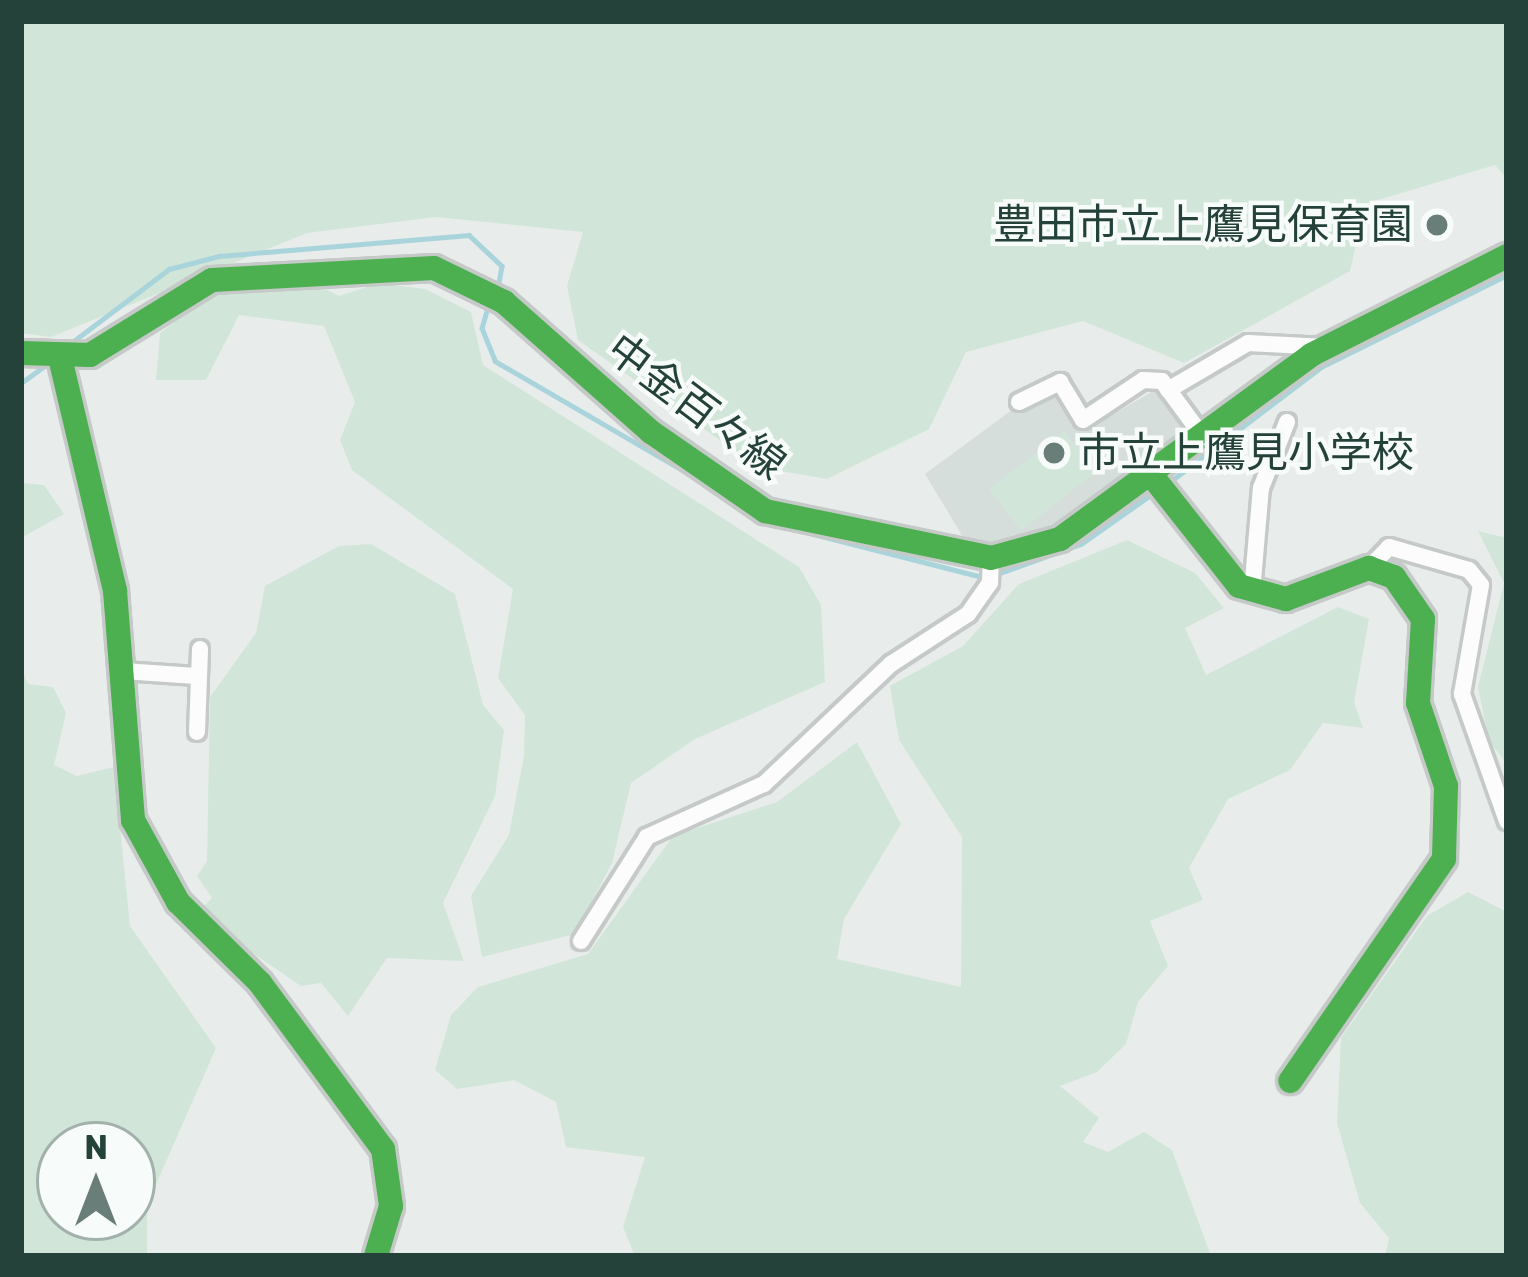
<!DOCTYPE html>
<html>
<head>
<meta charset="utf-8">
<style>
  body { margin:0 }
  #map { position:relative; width:1528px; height:1277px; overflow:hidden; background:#e8edeb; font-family:Rubik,"Noto Sans JP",sans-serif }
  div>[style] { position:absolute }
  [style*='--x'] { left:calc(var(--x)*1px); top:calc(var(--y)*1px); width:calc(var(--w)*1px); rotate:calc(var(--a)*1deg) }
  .built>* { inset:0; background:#d6dedb }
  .green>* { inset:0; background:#d1e6d8; transform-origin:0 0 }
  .stream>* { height:4.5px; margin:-2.25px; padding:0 2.25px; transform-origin:2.25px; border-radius:2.25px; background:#a9d4db }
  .roads { filter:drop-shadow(3px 0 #c5cac8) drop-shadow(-3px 0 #c5cac8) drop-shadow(0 3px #c5cac8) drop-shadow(0 -3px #c5cac8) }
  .street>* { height:16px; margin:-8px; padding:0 8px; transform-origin:8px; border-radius:8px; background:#fcfcfc }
  .fast>* { height:24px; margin:-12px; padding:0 12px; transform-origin:12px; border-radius:12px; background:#4caf50 }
  .dots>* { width:33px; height:33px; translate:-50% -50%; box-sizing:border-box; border:6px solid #f7fbf9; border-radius:50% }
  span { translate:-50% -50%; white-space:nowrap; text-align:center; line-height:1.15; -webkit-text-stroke:9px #f7fbf9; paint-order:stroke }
  .poi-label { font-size:42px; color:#24423a }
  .right { translate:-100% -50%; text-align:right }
  .left { translate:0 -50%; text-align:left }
  .street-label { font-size:42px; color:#24423a }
  .frame { position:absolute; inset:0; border:24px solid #24423a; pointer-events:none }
  .north { position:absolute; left:36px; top:1121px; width:120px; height:120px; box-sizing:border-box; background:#f7fbf9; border:3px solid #a3b1ad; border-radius:50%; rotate:0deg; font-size:33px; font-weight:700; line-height:48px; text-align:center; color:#24423a }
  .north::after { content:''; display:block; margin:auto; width:42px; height:54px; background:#697e78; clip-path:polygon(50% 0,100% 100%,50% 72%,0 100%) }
</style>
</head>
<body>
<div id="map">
  <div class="built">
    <i style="clip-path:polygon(1054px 379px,1095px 425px,1160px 387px,1190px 433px,1054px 527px,969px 547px,925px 474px)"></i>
  </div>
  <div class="green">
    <i style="clip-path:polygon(21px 21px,1507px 21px,1507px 179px,1495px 165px,1365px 204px,1350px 271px,1184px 363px,1083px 321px,966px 352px,929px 429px,827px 479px,758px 467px,578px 340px,567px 286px,583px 232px,436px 217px,307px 233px,51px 337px,21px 333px)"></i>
    <i style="clip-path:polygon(314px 283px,339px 296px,379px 283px,425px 289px,471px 312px,483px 365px,799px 567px,821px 605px,825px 682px,695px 739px,631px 783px,612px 863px,575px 934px,482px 957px,471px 896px,509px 835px,524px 756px,525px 715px,498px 678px,513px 589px,352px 470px,340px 440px,355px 402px,324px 326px,239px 315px,206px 380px,156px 380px,160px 333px,222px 286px)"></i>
    <i style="left:1064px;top:431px;width:52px;height:95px;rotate:52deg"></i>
    <i style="clip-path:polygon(21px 483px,44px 485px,64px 514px,21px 538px)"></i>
    <i style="clip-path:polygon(1478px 531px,1507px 538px,1507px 764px,1489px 741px,1478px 687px,1504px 583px)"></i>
    <i style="clip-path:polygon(1127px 540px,1195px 573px,1224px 608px,1185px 628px,1206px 675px,1338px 607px,1369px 619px,1354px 702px,1363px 728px,1323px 723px,1290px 770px,1228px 799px,1189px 868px,1203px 900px,1150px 921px,1168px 966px,1138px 1002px,1126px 1044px,1097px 1072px,1060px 1086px,1099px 1118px,1083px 1142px,1108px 1152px,1144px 1132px,1172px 1150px,1211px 1256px,635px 1256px,623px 1227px,645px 1157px,566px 1147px,556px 1102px,514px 1080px,457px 1089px,435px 1070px,451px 1015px,478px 987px,588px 954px,673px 836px,777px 802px,857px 742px,901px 824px,844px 919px,837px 959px,961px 987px,962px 837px,899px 740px,890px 686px,963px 646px,1019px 584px)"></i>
    <i style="clip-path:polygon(371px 544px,455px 594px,483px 705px,504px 730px,495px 796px,443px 903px,464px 961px,387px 958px,348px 1016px,321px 983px,301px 986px,235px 941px,202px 908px,212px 898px,197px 876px,207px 861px,210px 697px,256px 633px,265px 586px,339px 546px)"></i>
    <i style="clip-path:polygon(evenodd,21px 668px,28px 684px,53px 687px,66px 713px,54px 765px,77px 776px,114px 767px,130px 926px,216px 1048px,147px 1205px,147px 1256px,21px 1256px,21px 668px,60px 1145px,132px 1145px,132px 1217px,60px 1217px,60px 1145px)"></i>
    <i style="clip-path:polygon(1468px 892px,1507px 912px,1507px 1256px,1385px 1256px,1389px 1238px,1360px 1203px,1337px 1123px,1341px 1038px,1427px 916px)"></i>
  </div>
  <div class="stream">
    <i style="--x:489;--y:304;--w:25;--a:106"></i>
    <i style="--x:482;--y:328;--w:35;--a:68"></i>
    <i style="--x:495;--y:361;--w:238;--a:30.2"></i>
    <i style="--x:67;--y:346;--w:128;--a:-37"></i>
    <i style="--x:169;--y:269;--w:52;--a:-14.6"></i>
    <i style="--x:219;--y:256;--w:251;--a:-4.8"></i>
    <i style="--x:469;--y:235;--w:45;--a:43.2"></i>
    <i style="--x:502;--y:266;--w:23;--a:100"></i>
    <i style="--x:21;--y:383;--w:31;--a:-36"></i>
    <i style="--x:1171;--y:481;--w:188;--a:-37.2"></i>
    <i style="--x:1321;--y:367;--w:208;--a:-26.3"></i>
    <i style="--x:790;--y:528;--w:202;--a:14.3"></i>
    <i style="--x:986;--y:578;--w:101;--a:-19.7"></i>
    <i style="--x:1081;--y:544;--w:92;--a:-35.2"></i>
  </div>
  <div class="roads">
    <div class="street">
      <i style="--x:1168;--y:390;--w:93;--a:-30.4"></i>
      <i style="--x:1248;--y:343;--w:78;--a:2.9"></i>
      <i style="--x:1019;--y:402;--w:46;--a:-26"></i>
      <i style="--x:1060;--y:382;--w:44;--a:58.8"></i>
      <i style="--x:1083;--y:420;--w:72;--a:-33.7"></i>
      <i style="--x:1143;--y:380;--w:19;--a:3"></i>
      <i style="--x:1162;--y:381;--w:66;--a:53.7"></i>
      <i style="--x:1369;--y:568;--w:29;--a:-46"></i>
      <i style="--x:1389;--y:547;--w:83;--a:16"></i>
      <i style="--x:1469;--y:570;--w:19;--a:51"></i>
      <i style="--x:1481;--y:585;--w:111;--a:99.9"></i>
      <i style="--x:1462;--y:694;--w:135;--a:70.5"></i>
      <i style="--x:1252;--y:592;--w:104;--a:-85.1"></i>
      <i style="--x:1261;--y:488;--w:71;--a:-68.5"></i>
      <i style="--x:123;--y:671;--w:73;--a:3.9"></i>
      <i style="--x:197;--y:732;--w:83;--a:-87.9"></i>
      <i style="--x:581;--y:941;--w:123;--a:-57.6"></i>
      <i style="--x:647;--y:837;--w:128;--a:-24.4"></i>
      <i style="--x:764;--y:784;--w:175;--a:-43.4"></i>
      <i style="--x:891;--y:664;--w:92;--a:-33"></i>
      <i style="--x:968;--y:614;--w:38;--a:-55"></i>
      <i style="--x:990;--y:583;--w:25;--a:-88"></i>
    </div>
    <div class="fast">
      <i style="--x:21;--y:353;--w:69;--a:1.7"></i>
      <i style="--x:90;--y:355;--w:143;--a:-31.6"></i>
      <i style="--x:212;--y:280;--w:222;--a:-3.1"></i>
      <i style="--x:434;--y:268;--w:78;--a:25.9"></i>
      <i style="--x:504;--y:302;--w:196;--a:41.5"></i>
      <i style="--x:651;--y:432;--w:139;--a:34.7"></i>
      <i style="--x:765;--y:511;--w:231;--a:11.7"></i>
      <i style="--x:991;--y:558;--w:72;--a:-15.4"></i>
      <i style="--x:1060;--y:539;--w:311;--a:-36.2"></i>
      <i style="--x:1311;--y:355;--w:220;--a:-26.8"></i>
      <i style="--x:61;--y:362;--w:235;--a:76.7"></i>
      <i style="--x:115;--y:591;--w:230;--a:85.5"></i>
      <i style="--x:133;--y:820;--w:94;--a:61.2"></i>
      <i style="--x:178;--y:902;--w:115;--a:44.6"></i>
      <i style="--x:260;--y:983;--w:207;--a:53.5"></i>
      <i style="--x:383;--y:1149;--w:58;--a:82"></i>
      <i style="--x:391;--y:1206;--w:52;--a:106.7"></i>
      <i style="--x:1149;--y:472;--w:145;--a:51.7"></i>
      <i style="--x:1239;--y:586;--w:49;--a:15.5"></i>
      <i style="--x:1286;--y:599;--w:89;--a:-20.5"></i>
      <i style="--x:1369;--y:568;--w:27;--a:20"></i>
      <i style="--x:1394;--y:577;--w:51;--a:55.4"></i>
      <i style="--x:1423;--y:619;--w:84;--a:93.4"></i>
      <i style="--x:1418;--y:703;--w:88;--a:71.4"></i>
      <i style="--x:1446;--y:786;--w:73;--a:91.6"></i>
      <i style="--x:1444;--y:859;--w:270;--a:124.7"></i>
    </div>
  </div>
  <div class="dots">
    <i style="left:1437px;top:225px;background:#697e78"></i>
    <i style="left:1054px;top:453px;background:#697e78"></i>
  </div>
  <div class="poi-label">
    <span class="right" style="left:1413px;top:225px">豊田市立上鷹見保育園</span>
    <span class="left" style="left:1078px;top:453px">市立上鷹見小学校</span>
  </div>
  <div class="street-label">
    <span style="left:696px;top:407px;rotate:37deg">中金百々線</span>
  </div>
  <div class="frame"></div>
  <div class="north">N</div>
</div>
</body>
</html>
